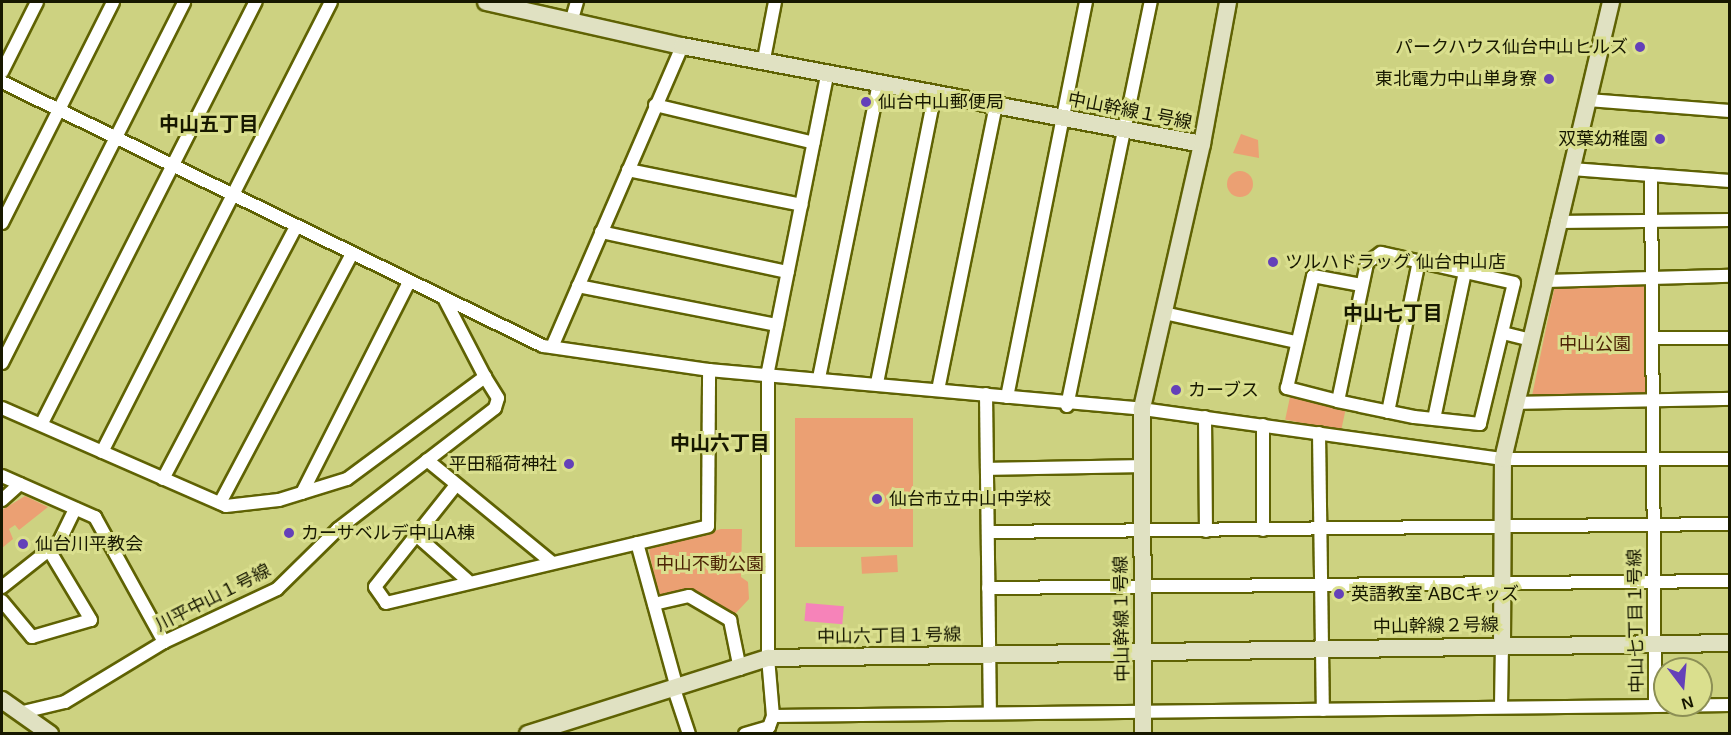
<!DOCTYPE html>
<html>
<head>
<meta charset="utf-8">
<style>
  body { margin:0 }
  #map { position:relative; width:1731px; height:735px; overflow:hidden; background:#cdd281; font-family:Helvetica,"Noto Sans JP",sans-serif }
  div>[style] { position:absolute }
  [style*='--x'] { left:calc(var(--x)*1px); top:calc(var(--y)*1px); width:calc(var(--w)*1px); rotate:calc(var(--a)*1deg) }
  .green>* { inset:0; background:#eba073; transform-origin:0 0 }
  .round { border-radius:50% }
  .water>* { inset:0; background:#f683b9; transform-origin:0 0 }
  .roads { filter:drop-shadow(2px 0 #5f6203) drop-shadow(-2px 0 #5f6203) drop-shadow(0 2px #5f6203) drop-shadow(0 -2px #5f6203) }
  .street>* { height:12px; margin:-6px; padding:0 6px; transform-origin:6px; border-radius:6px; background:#fff }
  .secondary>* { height:16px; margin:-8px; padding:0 8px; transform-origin:8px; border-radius:8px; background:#e0e1c2 }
  .dots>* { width:16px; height:16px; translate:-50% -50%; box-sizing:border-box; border:3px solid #dadf8e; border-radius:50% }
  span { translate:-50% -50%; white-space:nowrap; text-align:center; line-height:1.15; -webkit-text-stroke:6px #dadf8e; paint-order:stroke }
  .poi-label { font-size:18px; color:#171800 }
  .right { translate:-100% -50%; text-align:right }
  .left { translate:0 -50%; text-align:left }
  .street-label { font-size:18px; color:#171800 }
  .park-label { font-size:18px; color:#4b2205 }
  .neighbourhood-label { font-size:20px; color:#171800; font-weight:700 }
  .frame { position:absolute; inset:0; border:3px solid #171800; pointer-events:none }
  .north { position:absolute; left:1653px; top:657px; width:60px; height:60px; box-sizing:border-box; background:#dadf8e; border:2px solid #8c8f55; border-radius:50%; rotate:164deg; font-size:16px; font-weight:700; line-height:24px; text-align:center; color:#171800 }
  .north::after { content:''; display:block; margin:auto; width:21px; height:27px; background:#6440b9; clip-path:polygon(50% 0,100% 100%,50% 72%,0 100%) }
</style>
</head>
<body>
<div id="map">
  <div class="green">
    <i style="clip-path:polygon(1241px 134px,1258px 140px,1259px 158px,1233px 153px)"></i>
    <i class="round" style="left:1227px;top:171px;width:26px;height:26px"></i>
    <i style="clip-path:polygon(1645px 282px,1648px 393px,1532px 396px,1555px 285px)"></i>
    <i style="left:1290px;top:397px;width:57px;height:23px;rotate:12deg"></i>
    <i style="left:913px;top:418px;width:129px;height:118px;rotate:90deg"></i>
    <i style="clip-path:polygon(25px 496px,48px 507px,19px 530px,15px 525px,9px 529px,13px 539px,2px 548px,2px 510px)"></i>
    <i style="clip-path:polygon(721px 529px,742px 529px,741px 577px,748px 582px,749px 599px,735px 614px,691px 588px,662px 596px,657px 591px,649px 549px)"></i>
    <i style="left:897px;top:555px;width:17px;height:36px;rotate:87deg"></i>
  </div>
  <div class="water">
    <i style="left:806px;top:603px;width:38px;height:18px;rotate:5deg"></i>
  </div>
  <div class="roads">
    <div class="street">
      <i style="--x:572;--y:19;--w:18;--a:-74"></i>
      <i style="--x:764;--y:59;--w:58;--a:-79.1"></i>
      <i style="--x:2;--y:72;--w:78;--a:-63.4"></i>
      <i style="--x:2;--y:82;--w:602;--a:26.01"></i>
      <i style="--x:543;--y:346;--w:168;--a:8.2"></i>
      <i style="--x:709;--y:370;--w:435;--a:5.1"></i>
      <i style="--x:1142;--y:409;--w:364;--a:7.9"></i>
      <i style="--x:1503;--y:459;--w:227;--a:0"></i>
      <i style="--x:1588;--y:100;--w:142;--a:4.4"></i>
      <i style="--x:655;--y:105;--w:163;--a:13.4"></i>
      <i style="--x:628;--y:170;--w:177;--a:11.4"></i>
      <i style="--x:1651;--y:175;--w:79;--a:4.3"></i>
      <i style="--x:1557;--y:222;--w:173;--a:-0.7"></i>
      <i style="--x:2;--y:223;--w:247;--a:-63.3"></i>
      <i style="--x:601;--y:232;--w:191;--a:12.1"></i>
      <i style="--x:1546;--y:281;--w:184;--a:-1.6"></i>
      <i style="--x:578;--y:286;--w:203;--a:11.1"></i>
      <i style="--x:1164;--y:313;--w:135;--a:12.4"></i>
      <i style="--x:1503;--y:333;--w:30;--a:14"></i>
      <i style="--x:1652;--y:338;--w:78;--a:0"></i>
      <i style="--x:552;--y:347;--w:328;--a:-66.6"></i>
      <i style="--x:2;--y:363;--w:404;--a:-63.2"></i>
      <i style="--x:819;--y:378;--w:302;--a:-78.5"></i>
      <i style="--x:877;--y:383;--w:296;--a:-78.7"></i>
      <i style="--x:938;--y:390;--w:290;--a:-78.5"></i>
      <i style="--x:986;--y:394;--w:318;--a:89.3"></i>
      <i style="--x:1007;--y:397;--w:403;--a:-78.7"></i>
      <i style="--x:1338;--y:401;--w:141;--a:-78.1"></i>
      <i style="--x:1367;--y:263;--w:17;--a:-36"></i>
      <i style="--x:1381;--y:253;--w:136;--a:12.7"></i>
      <i style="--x:1514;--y:283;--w:145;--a:103.6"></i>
      <i style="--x:1480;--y:424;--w:66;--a:-173.9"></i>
      <i style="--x:1414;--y:417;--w:54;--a:-168.3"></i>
      <i style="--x:1361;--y:406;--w:24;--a:-168"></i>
      <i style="--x:1338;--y:401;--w:53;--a:-165.7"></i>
      <i style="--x:1287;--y:388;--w:115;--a:-76.9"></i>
      <i style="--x:1313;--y:276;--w:49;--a:10.6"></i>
      <i style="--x:1516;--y:403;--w:214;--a:-1.1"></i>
      <i style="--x:1067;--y:406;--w:413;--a:-78.3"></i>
      <i style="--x:2;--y:408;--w:244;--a:23.6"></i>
      <i style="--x:226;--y:506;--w:53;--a:-6.5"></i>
      <i style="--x:279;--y:500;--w:71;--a:-17.2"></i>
      <i style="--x:347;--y:479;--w:172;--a:-36.5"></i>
      <i style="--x:485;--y:377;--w:87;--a:-117.5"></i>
      <i style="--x:1388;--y:412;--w:154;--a:-78.4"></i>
      <i style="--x:1205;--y:417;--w:114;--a:89.5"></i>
      <i style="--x:1434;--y:419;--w:150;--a:-78.1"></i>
      <i style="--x:42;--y:423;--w:472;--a:-63.1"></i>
      <i style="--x:1263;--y:425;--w:105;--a:90"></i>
      <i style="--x:1319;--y:433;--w:277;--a:89.2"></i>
      <i style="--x:102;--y:452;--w:505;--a:-63.03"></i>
      <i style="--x:427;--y:460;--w:161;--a:39.4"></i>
      <i style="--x:987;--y:469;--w:153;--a:-1.1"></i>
      <i style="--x:2;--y:476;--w:102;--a:23.8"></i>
      <i style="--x:95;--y:517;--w:143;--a:61.1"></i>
      <i style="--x:163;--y:479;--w:285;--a:-62.2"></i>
      <i style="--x:456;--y:485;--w:130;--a:128.5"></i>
      <i style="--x:375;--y:587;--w:19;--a:55"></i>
      <i style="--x:386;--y:603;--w:331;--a:-13.4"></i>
      <i style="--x:708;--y:526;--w:156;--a:-89.6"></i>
      <i style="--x:302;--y:493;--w:237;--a:-63.1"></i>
      <i style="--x:2;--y:500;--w:24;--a:-42"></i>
      <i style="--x:220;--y:503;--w:282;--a:-62.1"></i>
      <i style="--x:988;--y:532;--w:742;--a:-0.62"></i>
      <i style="--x:416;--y:535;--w:68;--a:41.4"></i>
      <i style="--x:637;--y:543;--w:150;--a:74.6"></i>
      <i style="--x:2;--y:587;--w:73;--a:-38.3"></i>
      <i style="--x:59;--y:542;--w:37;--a:-64"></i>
      <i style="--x:988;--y:588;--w:742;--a:-0.54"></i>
      <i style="--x:2;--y:601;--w:47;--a:50.2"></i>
      <i style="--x:32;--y:637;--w:61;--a:-16.1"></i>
      <i style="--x:91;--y:620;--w:82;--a:-121"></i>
      <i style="--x:654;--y:604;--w:36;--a:-13"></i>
      <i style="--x:689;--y:596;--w:48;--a:30.3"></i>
      <i style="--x:730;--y:620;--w:50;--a:78.5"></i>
      <i style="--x:674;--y:689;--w:47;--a:71.6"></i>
      <i style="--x:1501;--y:706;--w:62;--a:-89.1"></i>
      <i style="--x:1655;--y:706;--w:75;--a:-0.8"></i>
      <i style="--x:23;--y:712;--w:43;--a:-13.4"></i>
      <i style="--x:65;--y:702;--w:116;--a:-31.2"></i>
      <i style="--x:164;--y:642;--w:125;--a:-25.1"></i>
      <i style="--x:277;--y:589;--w:86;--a:-44.5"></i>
      <i style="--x:338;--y:529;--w:198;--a:-37.6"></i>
      <i style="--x:495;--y:408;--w:10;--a:-73"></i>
      <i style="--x:498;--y:398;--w:25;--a:-122"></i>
      <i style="--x:773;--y:716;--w:882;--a:-0.65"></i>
      <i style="--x:1655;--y:706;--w:531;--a:-90.43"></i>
      <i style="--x:1651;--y:175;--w:80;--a:-175.7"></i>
      <i style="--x:745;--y:734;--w:25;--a:-16"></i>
      <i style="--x:769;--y:727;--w:12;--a:-70"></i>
      <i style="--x:773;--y:716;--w:58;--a:-94.9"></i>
      <i style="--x:768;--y:658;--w:287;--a:-90"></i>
      <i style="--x:768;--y:371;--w:305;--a:-78.7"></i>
    </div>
    <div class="secondary">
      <i style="--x:486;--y:2;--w:201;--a:12.7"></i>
      <i style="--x:682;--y:46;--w:529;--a:10.67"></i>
      <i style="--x:1202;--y:144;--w:272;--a:102.8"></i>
      <i style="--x:1142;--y:409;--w:325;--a:89.8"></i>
      <i style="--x:1202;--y:144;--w:144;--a:-79.6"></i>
      <i style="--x:1502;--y:644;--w:185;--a:-89.7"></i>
      <i style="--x:1503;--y:459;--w:470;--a:-76.7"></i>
      <i style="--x:2;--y:700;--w:59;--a:35.3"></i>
      <i style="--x:528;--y:734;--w:252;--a:-17.6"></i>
      <i style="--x:768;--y:658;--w:962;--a:-0.89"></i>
    </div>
  </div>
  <div class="dots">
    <i style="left:1640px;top:47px;background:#6440b9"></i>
    <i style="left:1549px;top:79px;background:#6440b9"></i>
    <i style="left:866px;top:102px;background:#6440b9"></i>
    <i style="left:1660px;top:139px;background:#6440b9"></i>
    <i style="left:1273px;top:262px;background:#6440b9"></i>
    <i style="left:1176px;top:390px;background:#6440b9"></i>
    <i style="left:569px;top:464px;background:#6440b9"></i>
    <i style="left:877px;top:499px;background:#6440b9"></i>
    <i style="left:289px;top:533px;background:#6440b9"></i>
    <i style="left:23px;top:544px;background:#6440b9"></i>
    <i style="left:1339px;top:594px;background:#6440b9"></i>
  </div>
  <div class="poi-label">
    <span class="right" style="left:1628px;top:47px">パークハウス仙台中山ヒルズ</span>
    <span class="right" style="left:1537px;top:79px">東北電力中山単身寮</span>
    <span class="left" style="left:878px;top:102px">仙台中山郵便局</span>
    <span class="right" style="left:1648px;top:139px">双葉幼稚園</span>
    <span class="left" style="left:1285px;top:262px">ツルハドラッグ 仙台中山店</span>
    <span class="left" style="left:1188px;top:390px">カーブス</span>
    <span class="right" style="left:557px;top:464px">平田稲荷神社</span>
    <span class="left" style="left:889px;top:499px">仙台市立中山中学校</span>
    <span class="left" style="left:301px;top:533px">カーサベルデ中山A棟</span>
    <span class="left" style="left:35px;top:544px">仙台川平教会</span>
    <span class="left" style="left:1351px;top:594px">英語教室 ABCキッズ</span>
  </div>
  <div class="street-label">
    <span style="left:1130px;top:111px;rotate:11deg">中山幹線１号線</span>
    <span style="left:213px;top:598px;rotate:-27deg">川平中山１号線</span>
    <span style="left:1122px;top:619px;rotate:-91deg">中山幹線１号線</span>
    <span style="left:1636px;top:621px;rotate:-91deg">中山七丁目１号線</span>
    <span style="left:1436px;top:626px;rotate:-1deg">中山幹線２号線</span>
    <span style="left:889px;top:636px;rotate:-1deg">中山六丁目１号線</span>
  </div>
  <div class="park-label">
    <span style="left:1595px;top:344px">中山公園</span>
    <span style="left:710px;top:564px">中山不動公園</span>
  </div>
  <div class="neighbourhood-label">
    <span style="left:209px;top:124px">中山五丁目</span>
    <span style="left:1393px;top:313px">中山七丁目</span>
    <span style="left:720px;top:443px">中山六丁目</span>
  </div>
  <div class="frame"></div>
  <div class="north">N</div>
</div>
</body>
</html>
